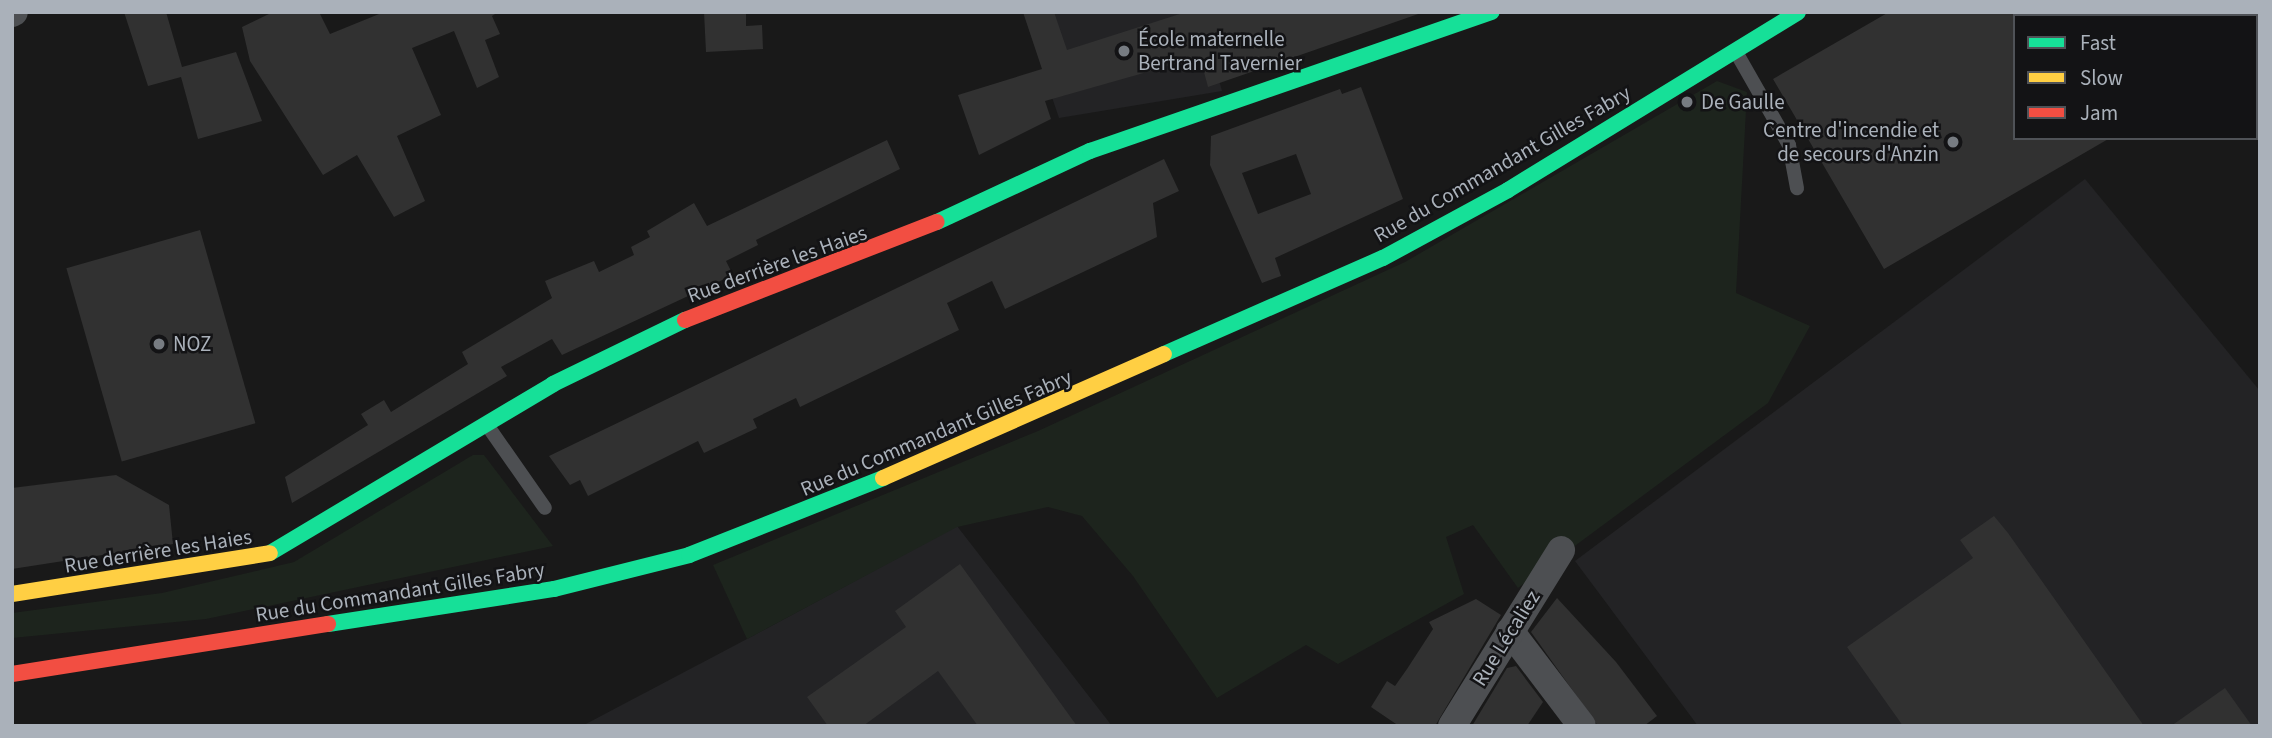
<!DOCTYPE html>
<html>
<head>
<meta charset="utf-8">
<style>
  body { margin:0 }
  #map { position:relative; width:2272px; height:738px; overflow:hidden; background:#191919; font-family:"Source Sans 3",sans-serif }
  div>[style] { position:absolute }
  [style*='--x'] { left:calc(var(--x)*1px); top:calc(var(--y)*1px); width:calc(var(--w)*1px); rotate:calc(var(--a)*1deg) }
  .built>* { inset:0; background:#232325 }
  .green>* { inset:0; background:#1d241d }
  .building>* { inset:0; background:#313131; transform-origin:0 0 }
  .lane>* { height:14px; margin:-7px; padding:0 7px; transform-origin:7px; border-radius:7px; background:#4d4f52 }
  .street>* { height:28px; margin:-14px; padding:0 14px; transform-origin:14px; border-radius:14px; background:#4d4f52 }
  .fast>* { height:16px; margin:-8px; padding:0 8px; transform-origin:8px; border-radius:8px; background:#16e098 }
  .slow>* { height:16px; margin:-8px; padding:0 8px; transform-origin:8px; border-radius:8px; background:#ffcf43 }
  .jam>* { height:16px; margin:-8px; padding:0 8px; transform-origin:8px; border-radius:8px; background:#f24e42 }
  .dots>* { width:19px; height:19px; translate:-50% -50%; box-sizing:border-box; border:4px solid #131315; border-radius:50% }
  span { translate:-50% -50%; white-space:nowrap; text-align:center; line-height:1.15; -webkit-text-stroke:5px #131315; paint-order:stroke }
  .poi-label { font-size:21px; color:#aab1ba }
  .left { translate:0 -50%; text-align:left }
  .right { translate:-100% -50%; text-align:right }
  .street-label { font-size:21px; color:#aab1ba }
  .frame { position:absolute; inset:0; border:14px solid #aab1ba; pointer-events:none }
  .legend { position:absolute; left:2013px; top:14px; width:245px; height:126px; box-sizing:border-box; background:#131315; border:2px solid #4f5257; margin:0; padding:9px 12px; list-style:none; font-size:21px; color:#aab1ba }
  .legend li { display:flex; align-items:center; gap:14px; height:35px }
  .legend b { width:35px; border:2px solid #4f5257 }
</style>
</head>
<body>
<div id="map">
  <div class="built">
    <i style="clip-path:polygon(1023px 12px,1200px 12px,1222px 91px,1059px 118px)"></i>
    <i style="clip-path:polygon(2085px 179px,2260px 391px,2260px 726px,1698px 726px,1575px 561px)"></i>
    <i style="clip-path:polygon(957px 526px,1112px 726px,582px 726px,747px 639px)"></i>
  </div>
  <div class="green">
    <i style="clip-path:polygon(1717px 81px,1747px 92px,1736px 293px,1810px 326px,1768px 403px,1518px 588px,1473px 525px,1446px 537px,1464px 594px,1338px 664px,1306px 645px,1217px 698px,1133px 576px,1082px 516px,1048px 507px,957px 527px,747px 639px,713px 565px,1038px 431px,1405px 262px)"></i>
    <i style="clip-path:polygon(473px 455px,484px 455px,553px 546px,206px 619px,12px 638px,12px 613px,162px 593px,294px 562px)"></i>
  </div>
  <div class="building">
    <i style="clip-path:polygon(124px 12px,166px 12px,182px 67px,236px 52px,262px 121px,198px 139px,181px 77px,148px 86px)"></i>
    <i style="clip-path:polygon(273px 12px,319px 12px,330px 34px,384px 12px,498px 12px,492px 16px,500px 34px,485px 40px,499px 77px,477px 88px,454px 31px,412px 48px,441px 115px,397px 136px,425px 201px,394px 217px,357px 155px,323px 175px,250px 61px,242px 27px)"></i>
    <i style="clip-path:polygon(704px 12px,746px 12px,746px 26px,762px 25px,763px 49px,706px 52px)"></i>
    <i style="clip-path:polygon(1023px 12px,1054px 12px,1067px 50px,1186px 12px,1424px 12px,1208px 87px,1200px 57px,1045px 101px,1051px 119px,979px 155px,958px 95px,1042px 69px)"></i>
    <i style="clip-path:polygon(1889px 12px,2015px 12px,2015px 138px,2110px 138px,1884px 269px,1773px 79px)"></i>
    <i style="clip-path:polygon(evenodd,1361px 87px,1403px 199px,1275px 258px,1281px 276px,1262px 283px,1210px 165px,1211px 136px,1340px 89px,1342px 94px,1361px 87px,1296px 154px,1311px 194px,1258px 214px,1242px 173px,1296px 154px)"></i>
    <i style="clip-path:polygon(887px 140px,900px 169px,756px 240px,758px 245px,726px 261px,733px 275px,562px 355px,552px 339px,501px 367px,507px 376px,292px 503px,285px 477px,368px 425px,361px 414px,384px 400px,391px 412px,468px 364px,462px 352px,552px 298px,545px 281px,594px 261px,599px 272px,634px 255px,631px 247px,650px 237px,647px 231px,694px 203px,707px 226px)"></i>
    <i style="clip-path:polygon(1164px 159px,1179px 191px,1153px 203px,1157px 237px,1005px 309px,992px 281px,947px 303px,959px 330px,800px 407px,796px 398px,753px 419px,757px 428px,704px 453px,698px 441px,588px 496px,580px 480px,570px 485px,549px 456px)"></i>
    <i style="left:200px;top:230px;width:201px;height:139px;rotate:74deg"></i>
    <i style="clip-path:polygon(116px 475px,169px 505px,173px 544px,12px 569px,12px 488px)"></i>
    <i style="clip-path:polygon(1994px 516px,2008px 533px,2144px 726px,1903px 726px,1847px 647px,1973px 558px,1960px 540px)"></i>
    <i style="clip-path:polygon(960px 564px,1077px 726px,978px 726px,938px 671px,863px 726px,828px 726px,807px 697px,906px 627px,895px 611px)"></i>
    <i style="clip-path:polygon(1557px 598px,1616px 662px,1657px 716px,1644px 726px,1598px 726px,1531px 632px)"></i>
    <i style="clip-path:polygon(1476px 599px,1501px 615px,1435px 726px,1399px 726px,1371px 707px,1387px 681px,1395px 686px,1407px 669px,1433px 629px,1429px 622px)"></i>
    <i style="clip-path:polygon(1516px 666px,1543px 702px,1527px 726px,1472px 726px,1507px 668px)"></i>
    <i style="clip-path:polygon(2225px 688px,2252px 726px,2171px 726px)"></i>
  </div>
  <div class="lane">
    <i style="--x:2130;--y:12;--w:4;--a:76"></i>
    <i style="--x:1736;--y:52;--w:107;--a:60.3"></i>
    <i style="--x:1789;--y:145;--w:44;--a:79.5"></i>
    <i style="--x:487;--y:425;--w:101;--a:55.1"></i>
  </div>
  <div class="street">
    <i style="--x:12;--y:13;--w:2;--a:-27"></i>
    <i style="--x:1510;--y:631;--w:119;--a:52.8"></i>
    <i style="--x:1452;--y:726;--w:207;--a:-58.2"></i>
  </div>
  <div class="fast">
    <i style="--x:937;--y:222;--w:169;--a:-24.9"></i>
    <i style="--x:1090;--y:151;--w:425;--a:-19.1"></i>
    <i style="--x:1164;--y:354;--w:239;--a:-23.7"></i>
    <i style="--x:1383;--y:258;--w:142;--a:-28.5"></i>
    <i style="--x:1508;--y:190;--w:340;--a:-31.5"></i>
    <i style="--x:270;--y:553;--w:330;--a:-30.8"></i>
    <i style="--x:553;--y:384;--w:147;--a:-25.9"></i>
    <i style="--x:328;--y:624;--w:229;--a:-8.8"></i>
    <i style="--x:554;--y:589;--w:139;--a:-14.1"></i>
    <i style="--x:689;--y:555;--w:209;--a:-21.6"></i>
  </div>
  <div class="slow">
    <i style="--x:883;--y:478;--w:307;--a:-23.8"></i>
    <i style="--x:12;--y:594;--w:261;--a:-9"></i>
  </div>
  <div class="jam">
    <i style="--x:685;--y:320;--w:270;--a:-21.3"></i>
    <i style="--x:12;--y:674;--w:320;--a:-9"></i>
  </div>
  <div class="dots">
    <i style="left:1124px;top:51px;background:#777c82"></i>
    <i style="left:1687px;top:102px;background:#777c82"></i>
    <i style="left:1953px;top:142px;background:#777c82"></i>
    <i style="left:159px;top:344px;background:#777c82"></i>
  </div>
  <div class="poi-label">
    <span class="left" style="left:1138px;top:51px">École maternelle<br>Bertrand Tavernier</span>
    <span class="left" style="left:1701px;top:102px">De Gaulle</span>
    <span class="right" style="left:1939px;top:142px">Centre d'incendie et<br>de secours d'Anzin</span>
    <span class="left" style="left:173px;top:344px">NOZ</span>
  </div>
  <div class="street-label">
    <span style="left:1502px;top:164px;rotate:-30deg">Rue du Commandant Gilles Fabry</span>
    <span style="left:777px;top:264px;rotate:-20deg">Rue derrière les Haies</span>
    <span style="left:936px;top:433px;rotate:-23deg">Rue du Commandant Gilles Fabry</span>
    <span style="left:158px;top:551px;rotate:-9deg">Rue derrière les Haies</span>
    <span style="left:400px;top:592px;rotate:-9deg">Rue du Commandant Gilles Fabry</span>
    <span style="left:1506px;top:638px;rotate:-58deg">Rue Lécaliez</span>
  </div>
  <div class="frame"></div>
  <ul class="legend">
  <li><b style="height:9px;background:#16e098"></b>Fast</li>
  <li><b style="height:9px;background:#ffcf43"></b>Slow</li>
  <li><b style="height:9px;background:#f24e42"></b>Jam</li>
  </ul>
</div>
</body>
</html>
